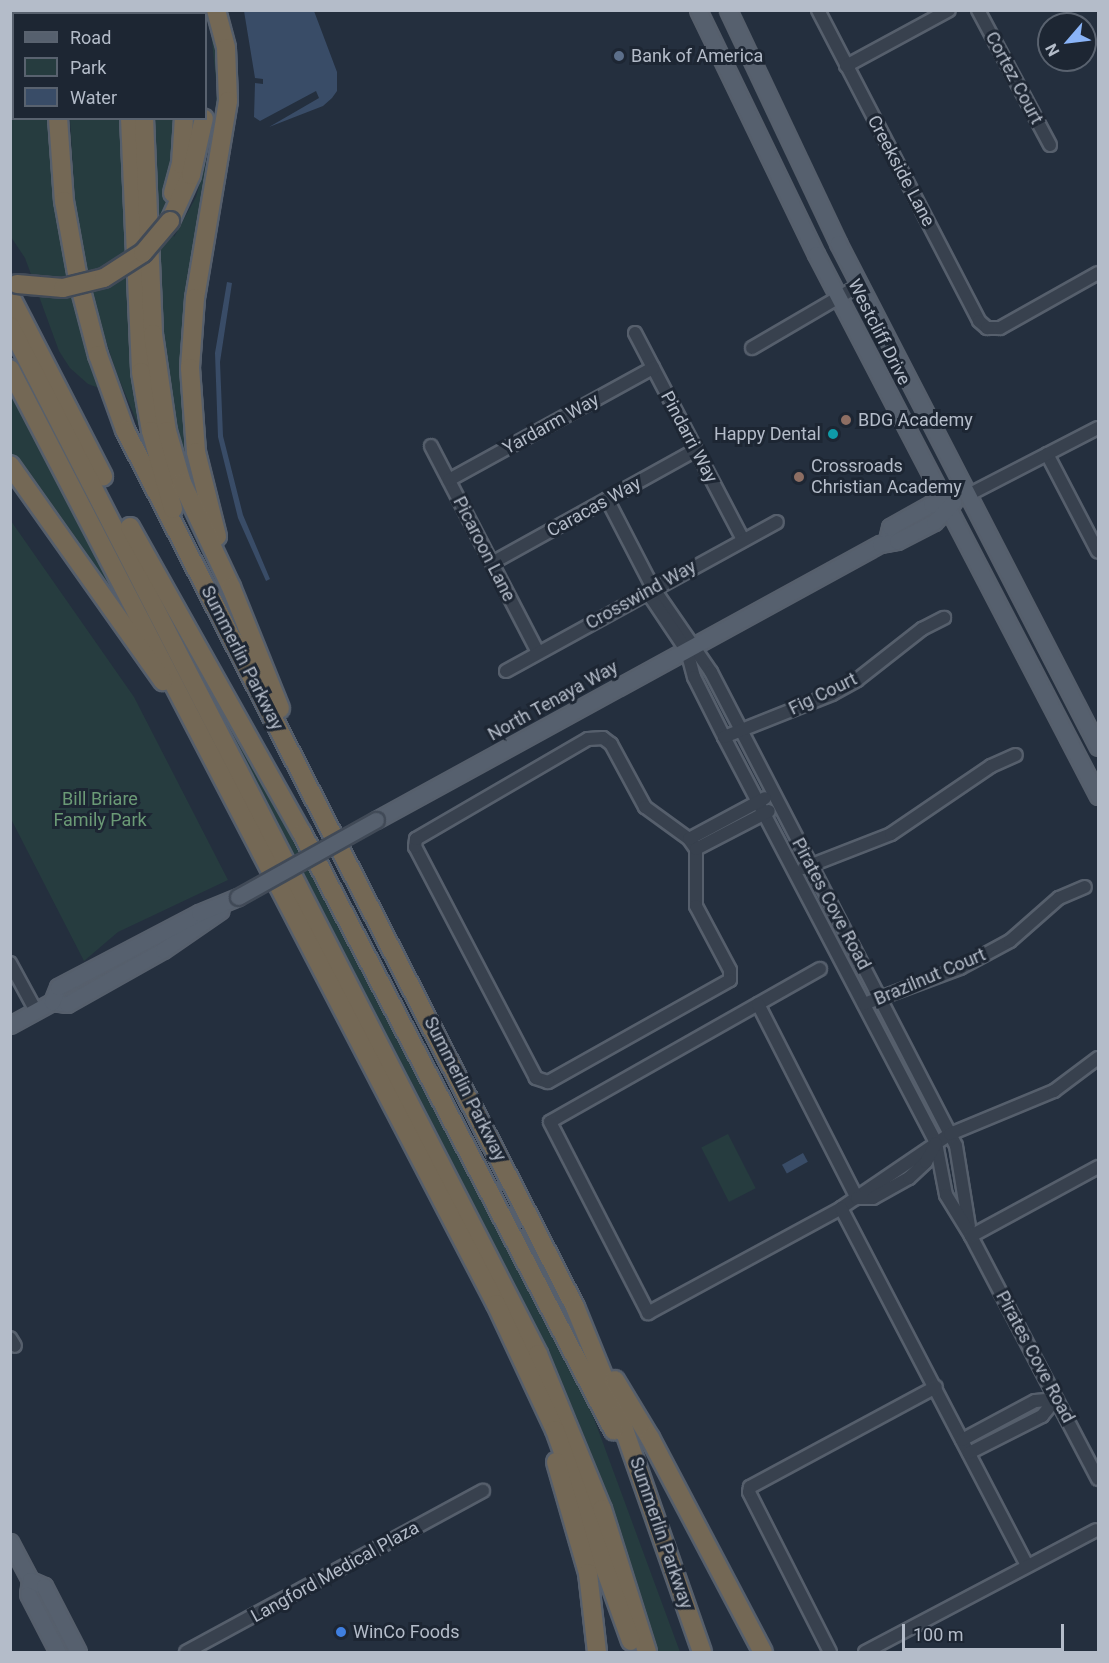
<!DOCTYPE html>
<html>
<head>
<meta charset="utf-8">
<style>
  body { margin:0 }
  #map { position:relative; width:1109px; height:1663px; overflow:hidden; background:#242f3e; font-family:Roboto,sans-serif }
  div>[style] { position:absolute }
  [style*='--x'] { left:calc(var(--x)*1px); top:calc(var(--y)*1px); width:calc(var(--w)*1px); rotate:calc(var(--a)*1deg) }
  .green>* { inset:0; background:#263c3f; transform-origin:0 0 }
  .water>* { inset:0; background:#394c67; transform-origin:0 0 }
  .roads { filter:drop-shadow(2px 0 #565f6c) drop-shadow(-2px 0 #565f6c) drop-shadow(0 2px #565f6c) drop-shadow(0 -2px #565f6c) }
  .minor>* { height:12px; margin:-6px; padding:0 6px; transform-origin:6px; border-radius:6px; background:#38414e }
  .major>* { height:15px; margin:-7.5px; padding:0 7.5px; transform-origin:7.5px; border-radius:7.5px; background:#56606e }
  .highway>* { height:18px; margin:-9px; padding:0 9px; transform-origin:9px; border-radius:9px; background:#746855 }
  .bridges { filter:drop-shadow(2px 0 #414a57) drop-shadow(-2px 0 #414a57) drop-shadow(0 2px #414a57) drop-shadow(0 -2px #414a57) }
  .major-bridge>* { height:15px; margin:-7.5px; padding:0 7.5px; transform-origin:7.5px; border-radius:7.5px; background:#56606e }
  .highway-bridge>* { height:18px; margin:-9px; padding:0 9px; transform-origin:9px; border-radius:9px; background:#746855 }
  .dots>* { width:16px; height:16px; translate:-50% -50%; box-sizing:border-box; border:3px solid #1d2633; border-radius:50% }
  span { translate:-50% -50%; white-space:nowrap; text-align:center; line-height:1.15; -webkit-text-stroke:6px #1d2633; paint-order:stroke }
  .poi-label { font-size:18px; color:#b4bcc9 }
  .left { translate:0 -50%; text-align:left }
  .right { translate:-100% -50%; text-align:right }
  .street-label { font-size:18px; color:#b4bcc9 }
  .park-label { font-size:18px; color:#6b9a76 }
  .frame { position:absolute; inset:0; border:12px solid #b4bcc9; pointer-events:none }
  .legend { position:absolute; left:12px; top:12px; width:195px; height:108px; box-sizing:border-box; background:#1d2633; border:2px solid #59626f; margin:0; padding:8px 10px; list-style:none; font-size:18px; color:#b4bcc9 }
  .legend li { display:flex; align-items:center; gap:12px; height:30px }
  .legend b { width:30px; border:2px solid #59626f }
  .north { position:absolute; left:1037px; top:12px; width:60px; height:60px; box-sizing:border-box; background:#1d2633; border:2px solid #59626f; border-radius:50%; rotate:242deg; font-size:16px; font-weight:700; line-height:24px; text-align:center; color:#b4bcc9 }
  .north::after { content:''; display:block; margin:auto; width:21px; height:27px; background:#8ab4f8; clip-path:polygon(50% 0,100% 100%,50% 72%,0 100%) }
  .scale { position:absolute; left:902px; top:1624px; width:162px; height:27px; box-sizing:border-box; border:3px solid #b4bcc9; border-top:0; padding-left:8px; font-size:18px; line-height:21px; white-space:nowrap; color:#b4bcc9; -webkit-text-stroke:4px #1d2633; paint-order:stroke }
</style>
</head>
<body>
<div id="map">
  <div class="green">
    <i style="clip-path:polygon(11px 11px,51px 11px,14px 14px,14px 118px,49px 119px,59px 228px,74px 303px,99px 388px,88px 384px,70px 368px,59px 351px,25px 258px,11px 237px)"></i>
    <i style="clip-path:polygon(209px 11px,223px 95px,184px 386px,194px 479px,179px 436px,165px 369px,153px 119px,178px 119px,174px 159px,164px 195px,174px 237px,196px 197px,213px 137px,217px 91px)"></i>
    <i style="clip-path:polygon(70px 119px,123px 119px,150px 453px,116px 372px,93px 301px,75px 204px)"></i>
    <i style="clip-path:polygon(10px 393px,133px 628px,11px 455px)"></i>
    <i style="clip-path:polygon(11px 521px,134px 697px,228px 880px,118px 932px,84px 961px,11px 819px)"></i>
    <i style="clip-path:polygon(168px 611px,300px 842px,542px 1307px,589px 1405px,680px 1652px,658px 1652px,605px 1493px,577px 1418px,536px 1331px,227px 734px)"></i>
    <i style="left:728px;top:1134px;width:61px;height:30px;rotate:63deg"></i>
  </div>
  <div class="water">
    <i style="clip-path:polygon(244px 11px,314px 11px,337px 72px,337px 91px,332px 98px,323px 106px,269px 127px,319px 98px,316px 91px,260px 121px,254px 117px,255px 83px,263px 84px,263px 79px,255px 78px)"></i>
    <i style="clip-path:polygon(227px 282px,232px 283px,220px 362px,223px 436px,243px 515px,270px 579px,266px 581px,238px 518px,218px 437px,215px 353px)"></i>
    <i style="left:803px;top:1153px;width:10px;height:24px;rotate:61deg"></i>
  </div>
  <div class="roads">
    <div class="minor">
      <i style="--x:818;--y:10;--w:350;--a:62.6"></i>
      <i style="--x:979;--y:321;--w:11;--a:41"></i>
      <i style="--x:987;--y:328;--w:13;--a:0"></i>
      <i style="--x:1000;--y:328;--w:112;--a:-29.3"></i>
      <i style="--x:978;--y:10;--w:153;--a:61.9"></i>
      <i style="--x:846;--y:66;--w:117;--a:-28.5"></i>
      <i style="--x:635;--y:333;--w:233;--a:62.4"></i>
      <i style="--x:752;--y:348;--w:125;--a:-30.3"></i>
      <i style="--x:431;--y:446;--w:232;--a:62.6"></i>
      <i style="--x:1047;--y:454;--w:110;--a:62.5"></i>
      <i style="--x:449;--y:480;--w:233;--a:-28.8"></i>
      <i style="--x:968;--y:495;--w:146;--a:-27.3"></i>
      <i style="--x:607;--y:499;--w:100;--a:62.7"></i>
      <i style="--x:653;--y:588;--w:102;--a:55.4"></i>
      <i style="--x:711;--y:672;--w:520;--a:62.65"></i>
      <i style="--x:950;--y:1134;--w:13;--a:63"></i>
      <i style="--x:956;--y:1146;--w:81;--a:80.8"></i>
      <i style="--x:492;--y:563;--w:233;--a:-29"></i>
      <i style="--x:653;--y:588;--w:11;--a:95"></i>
      <i style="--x:652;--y:599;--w:63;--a:56.1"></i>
      <i style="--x:687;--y:651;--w:27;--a:75"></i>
      <i style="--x:694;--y:677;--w:67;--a:63.4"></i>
      <i style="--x:724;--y:737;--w:458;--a:62.4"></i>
      <i style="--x:936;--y:1143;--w:53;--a:79.1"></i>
      <i style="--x:946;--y:1195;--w:48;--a:58.6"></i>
      <i style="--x:971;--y:1236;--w:274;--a:62.4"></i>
      <i style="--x:506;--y:671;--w:309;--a:-28.8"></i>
      <i style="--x:724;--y:737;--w:116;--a:-21.7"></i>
      <i style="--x:832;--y:694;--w:29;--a:-29"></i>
      <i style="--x:857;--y:680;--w:83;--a:-38.1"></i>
      <i style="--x:922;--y:629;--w:25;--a:-27"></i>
      <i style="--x:603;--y:738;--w:10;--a:37"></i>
      <i style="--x:611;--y:744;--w:72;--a:61.6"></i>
      <i style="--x:645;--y:807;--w:54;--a:36"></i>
      <i style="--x:689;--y:839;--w:12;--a:55"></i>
      <i style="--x:696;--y:849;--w:57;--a:90"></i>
      <i style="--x:696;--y:906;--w:72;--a:62"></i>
      <i style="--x:730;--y:970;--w:10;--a:90"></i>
      <i style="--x:730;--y:980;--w:209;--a:150.7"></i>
      <i style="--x:548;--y:1082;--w:13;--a:-162"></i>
      <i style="--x:536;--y:1078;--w:261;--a:-117.6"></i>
      <i style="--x:415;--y:847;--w:8;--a:-83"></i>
      <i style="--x:416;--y:839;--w:199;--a:-30.2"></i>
      <i style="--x:588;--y:739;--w:15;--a:-4"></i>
      <i style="--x:689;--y:839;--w:86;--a:-28.3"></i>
      <i style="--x:696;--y:849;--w:82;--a:-27.5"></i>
      <i style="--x:804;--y:868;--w:93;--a:-21.3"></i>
      <i style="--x:891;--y:834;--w:121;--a:-34.2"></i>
      <i style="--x:991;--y:766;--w:27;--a:-24"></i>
      <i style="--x:10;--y:963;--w:55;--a:61.6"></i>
      <i style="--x:820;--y:969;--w:310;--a:150.5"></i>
      <i style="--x:550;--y:1122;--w:215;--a:62.8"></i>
      <i style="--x:648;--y:1313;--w:220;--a:-28.5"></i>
      <i style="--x:841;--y:1208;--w:132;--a:-34.2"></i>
      <i style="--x:950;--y:1134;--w:113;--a:-22.5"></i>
      <i style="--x:1054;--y:1091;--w:55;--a:-36.9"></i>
      <i style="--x:758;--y:1004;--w:218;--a:63"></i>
      <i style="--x:864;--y:1004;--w:103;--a:-20.6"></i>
      <i style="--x:960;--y:968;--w:57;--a:-28.4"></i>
      <i style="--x:1010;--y:941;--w:65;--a:-41.3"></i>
      <i style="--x:1059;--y:898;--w:28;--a:-23"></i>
      <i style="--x:857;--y:1198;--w:16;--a:0"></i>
      <i style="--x:873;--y:1198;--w:41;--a:-29.1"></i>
      <i style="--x:909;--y:1178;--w:23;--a:-43"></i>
      <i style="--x:926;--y:1162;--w:21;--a:-62"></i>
      <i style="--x:841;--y:1208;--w:403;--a:62.5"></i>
      <i style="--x:971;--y:1236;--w:145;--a:-28.5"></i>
      <i style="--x:10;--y:1338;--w:9;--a:58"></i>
      <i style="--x:962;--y:1440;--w:83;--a:-28.1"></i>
      <i style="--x:1035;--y:1401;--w:21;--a:-5"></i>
      <i style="--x:969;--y:1453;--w:82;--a:-26.9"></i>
      <i style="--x:1042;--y:1416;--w:22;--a:-51"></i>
      <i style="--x:186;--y:1652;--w:338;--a:-28.5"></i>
      <i style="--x:830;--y:1652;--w:179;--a:-116.9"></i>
      <i style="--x:749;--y:1492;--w:5;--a:-79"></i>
      <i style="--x:750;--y:1487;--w:211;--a:-28.3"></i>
      <i style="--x:865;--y:1652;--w:261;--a:-27.8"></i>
    </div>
    <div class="major">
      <i style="--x:698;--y:10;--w:271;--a:64.2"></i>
      <i style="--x:816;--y:254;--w:611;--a:62.51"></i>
      <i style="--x:728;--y:10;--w:258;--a:64.7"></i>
      <i style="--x:838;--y:243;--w:567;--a:62.71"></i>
      <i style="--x:887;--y:540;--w:13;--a:-77"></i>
      <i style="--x:890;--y:527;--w:47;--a:-29.3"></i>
      <i style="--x:931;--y:504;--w:16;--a:4"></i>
      <i style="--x:376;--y:820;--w:575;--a:-28.71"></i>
      <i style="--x:880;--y:544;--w:17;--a:-10"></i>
      <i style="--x:897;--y:541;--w:42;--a:-27.2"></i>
      <i style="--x:934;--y:522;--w:28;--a:-46"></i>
      <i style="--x:52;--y:1002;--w:15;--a:8"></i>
      <i style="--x:67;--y:1004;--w:110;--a:-29.4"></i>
      <i style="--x:163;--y:950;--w:70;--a:-34.6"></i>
      <i style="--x:10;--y:1025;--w:48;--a:-28.7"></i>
      <i style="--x:52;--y:1002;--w:16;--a:-68"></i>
      <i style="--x:58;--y:987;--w:159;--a:-27.7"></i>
      <i style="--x:199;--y:913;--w:42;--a:-22.3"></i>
      <i style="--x:10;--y:1542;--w:43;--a:62.2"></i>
      <i style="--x:30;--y:1580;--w:14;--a:98"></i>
      <i style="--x:28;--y:1594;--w:65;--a:62.7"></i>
      <i style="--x:30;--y:1580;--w:15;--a:23"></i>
      <i style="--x:44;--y:1586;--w:74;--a:62.7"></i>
    </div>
    <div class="highway">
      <i style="--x:116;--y:10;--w:4;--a:76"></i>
      <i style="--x:140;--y:10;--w:4;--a:76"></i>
      <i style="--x:170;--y:10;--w:4;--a:76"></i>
      <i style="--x:195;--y:10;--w:4;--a:76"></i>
      <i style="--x:216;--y:10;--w:39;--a:75"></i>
      <i style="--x:226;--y:48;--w:53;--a:87.8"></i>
      <i style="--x:228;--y:101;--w:200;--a:99.5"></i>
      <i style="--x:195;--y:298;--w:70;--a:94.1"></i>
      <i style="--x:190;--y:368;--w:84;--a:85.9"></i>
      <i style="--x:196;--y:452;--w:87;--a:76"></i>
      <i style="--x:61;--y:14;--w:4;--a:-90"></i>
      <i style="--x:58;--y:118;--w:83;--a:85.9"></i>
      <i style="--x:64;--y:201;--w:79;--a:79.8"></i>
      <i style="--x:78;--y:279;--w:79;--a:75.3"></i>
      <i style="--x:98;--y:355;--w:80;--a:70.2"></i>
      <i style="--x:125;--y:430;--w:986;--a:62.84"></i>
      <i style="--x:575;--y:1307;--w:117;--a:67.8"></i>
      <i style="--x:619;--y:1415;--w:251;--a:70.7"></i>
      <i style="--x:130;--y:118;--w:254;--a:87.5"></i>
      <i style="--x:141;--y:372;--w:60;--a:80.4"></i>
      <i style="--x:151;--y:431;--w:81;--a:74.2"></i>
      <i style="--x:144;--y:118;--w:216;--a:87.6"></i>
      <i style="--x:153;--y:334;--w:98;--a:81.8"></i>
      <i style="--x:167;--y:431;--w:54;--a:73.9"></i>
      <i style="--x:182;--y:483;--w:115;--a:64.8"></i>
      <i style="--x:231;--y:587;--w:131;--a:68"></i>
      <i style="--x:173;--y:193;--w:30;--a:-75"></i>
      <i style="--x:181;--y:164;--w:46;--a:-86.3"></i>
      <i style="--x:170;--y:221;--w:51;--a:-65.5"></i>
      <i style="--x:191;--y:175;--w:58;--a:-77.2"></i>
      <i style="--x:10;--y:296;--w:203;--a:62.7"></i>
      <i style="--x:10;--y:326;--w:1156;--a:62.81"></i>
      <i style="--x:538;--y:1354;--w:168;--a:67.6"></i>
      <i style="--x:602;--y:1509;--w:150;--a:72.5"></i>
      <i style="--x:10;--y:369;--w:1054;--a:62.54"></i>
      <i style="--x:496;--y:1304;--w:139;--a:64.9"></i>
      <i style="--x:555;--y:1430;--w:224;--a:70.2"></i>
      <i style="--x:10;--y:465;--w:265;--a:54.7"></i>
      <i style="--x:130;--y:527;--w:351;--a:60.7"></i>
      <i style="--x:302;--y:833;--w:674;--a:62.45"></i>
      <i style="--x:615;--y:1380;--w:68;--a:58.9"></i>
      <i style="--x:650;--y:1438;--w:242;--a:62.2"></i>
      <i style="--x:556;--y:1462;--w:116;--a:73.9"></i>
      <i style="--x:588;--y:1573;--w:80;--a:83.5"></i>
    </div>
  </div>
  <div class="bridges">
    <div class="major-bridge">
      <i style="--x:238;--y:897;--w:158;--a:-29.2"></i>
    </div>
    <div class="highway-bridge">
      <i style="--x:17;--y:284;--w:46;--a:5"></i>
      <i style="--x:63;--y:288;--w:42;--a:-13.7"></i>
      <i style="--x:104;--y:278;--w:46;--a:-32.7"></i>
      <i style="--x:143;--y:253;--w:42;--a:-49.8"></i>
    </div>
  </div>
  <div class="dots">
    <i style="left:619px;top:56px;background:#5c6f8a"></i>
    <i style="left:846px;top:420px;background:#8d6e63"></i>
    <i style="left:833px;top:434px;background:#0f9aa8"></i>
    <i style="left:799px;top:477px;background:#8d6e63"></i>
    <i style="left:341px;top:1632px;background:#3f7fe0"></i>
  </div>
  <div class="poi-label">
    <span class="left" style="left:631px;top:56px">Bank of America</span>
    <span class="left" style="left:858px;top:420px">BDG Academy</span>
    <span class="right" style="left:821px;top:434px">Happy Dental</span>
    <span class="left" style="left:811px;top:477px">Crossroads<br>Christian Academy</span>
    <span class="left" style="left:353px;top:1632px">WinCo Foods</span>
  </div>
  <div class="street-label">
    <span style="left:1014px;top:78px;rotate:62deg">Cortez Court</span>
    <span style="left:901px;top:171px;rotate:62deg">Creekside Lane</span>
    <span style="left:879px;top:332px;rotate:63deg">Westcliff Drive</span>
    <span style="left:551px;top:424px;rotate:-29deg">Yardarm Way</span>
    <span style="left:689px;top:437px;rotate:62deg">Pindarri Way</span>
    <span style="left:594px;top:507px;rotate:-29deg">Caracas Way</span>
    <span style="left:484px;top:549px;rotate:63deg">Picaroon Lane</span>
    <span style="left:641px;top:595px;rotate:-29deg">Crosswind Way</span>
    <span style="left:242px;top:658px;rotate:63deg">Summerlin Parkway</span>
    <span style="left:823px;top:694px;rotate:-26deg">Fig Court</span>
    <span style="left:553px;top:701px;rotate:-29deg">North Tenaya Way</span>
    <span style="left:831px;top:904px;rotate:62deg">Pirates Cove Road</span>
    <span style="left:930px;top:977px;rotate:-23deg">Brazilnut Court</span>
    <span style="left:465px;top:1089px;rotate:63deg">Summerlin Parkway</span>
    <span style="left:1035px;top:1357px;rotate:62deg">Pirates Cove Road</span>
    <span style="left:661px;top:1533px;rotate:71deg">Summerlin Parkway</span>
    <span style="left:335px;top:1572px;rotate:-29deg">Langford Medical Plaza</span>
  </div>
  <div class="park-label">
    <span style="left:100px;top:810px">Bill Briare<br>Family Park</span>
  </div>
  <div class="frame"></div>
  <ul class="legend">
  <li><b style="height:8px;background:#56606e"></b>Road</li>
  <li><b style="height:16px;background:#263c3f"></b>Park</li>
  <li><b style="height:16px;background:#394c67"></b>Water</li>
  </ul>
  <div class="north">N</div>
  <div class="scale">100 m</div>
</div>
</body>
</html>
